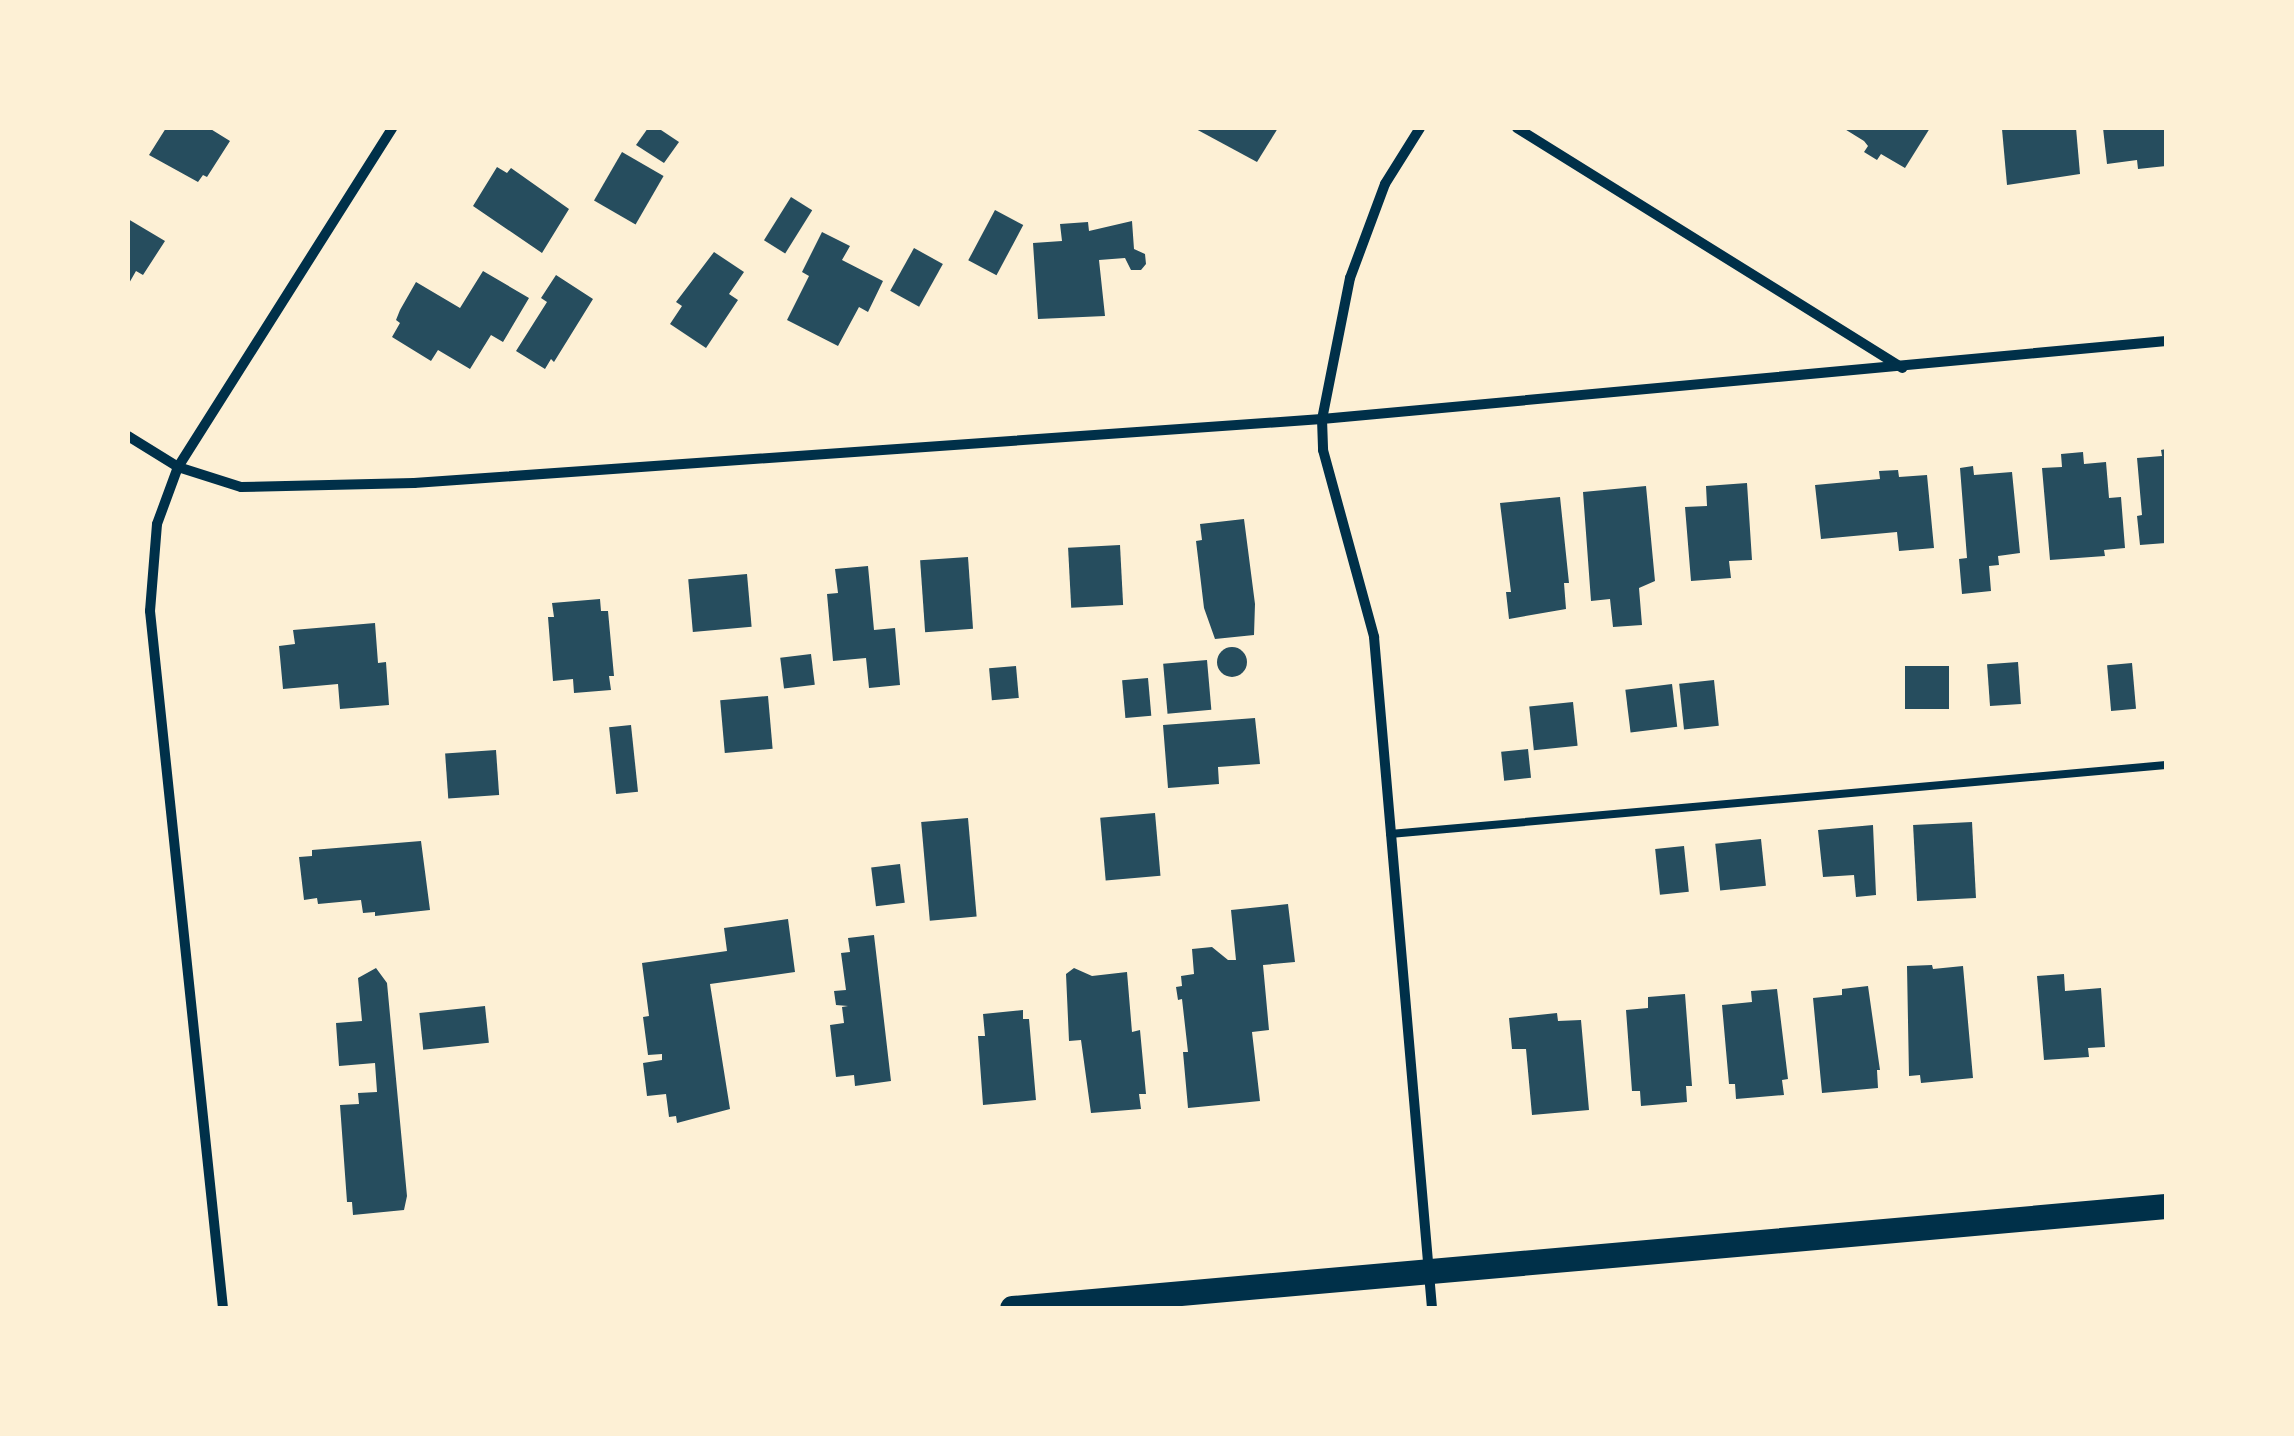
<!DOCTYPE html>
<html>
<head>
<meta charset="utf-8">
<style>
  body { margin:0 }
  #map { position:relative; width:2294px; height:1436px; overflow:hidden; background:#fdf0d5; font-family:"Source Sans 3",sans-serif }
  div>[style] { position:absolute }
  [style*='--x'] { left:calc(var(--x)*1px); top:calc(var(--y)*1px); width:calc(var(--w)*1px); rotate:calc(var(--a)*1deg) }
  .building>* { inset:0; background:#264d5e; transform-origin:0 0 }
  .round { border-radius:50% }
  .service>* { height:8px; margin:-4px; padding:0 4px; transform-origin:4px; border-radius:4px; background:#003049 }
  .minor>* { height:10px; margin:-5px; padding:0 5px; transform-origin:5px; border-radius:5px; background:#003049 }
  .primary>* { height:25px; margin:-12.5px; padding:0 12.5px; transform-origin:12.5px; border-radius:12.5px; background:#003049 }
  span { translate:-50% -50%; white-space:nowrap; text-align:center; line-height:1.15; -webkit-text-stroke:9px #fdf0d5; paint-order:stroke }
  .frame { position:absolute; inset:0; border:130px solid #fdf0d5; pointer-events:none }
</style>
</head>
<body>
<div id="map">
  <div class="building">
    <i style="clip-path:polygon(166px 128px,209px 128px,230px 141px,207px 177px,203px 175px,198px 182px,149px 155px)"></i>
    <i style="clip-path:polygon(648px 128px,658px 128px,679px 142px,664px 163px,636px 145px)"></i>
    <i style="clip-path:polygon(1194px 128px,1278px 128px,1257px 162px)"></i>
    <i style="clip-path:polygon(1843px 128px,1930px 128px,1905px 168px,1881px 154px,1877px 160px,1864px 152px,1868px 146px,1864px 141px)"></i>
    <i style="clip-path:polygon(2021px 128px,2076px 128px,2080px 174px,2007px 185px,2002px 129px)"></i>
    <i style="clip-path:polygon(2103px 128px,2166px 128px,2166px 166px,2138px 169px,2137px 160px,2107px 164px)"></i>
    <i style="left:622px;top:152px;width:48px;height:56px;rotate:30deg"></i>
    <i style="clip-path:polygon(497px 167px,507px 173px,511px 168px,569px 209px,542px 253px,473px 206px)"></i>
    <i style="left:791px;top:197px;width:25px;height:51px;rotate:32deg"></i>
    <i style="left:995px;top:210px;width:32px;height:57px;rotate:28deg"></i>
    <i style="clip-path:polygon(128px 219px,165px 241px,143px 275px,136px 271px,128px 285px)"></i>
    <i style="clip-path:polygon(1132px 221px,1134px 249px,1145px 254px,1146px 264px,1141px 270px,1131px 270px,1125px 258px,1099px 260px,1105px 316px,1038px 319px,1033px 243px,1062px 241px,1060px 224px,1088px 222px,1089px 231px)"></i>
    <i style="clip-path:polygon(822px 232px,850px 246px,842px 260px,883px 281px,868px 312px,859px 307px,838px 346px,787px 320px,809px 276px,802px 272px)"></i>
    <i style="left:914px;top:248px;width:33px;height:49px;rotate:29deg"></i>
    <i style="clip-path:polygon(714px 252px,744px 272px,729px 294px,738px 300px,706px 348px,670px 324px,682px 306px,676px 302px)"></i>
    <i style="clip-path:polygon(483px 271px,529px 298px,503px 342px,491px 335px,470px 369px,438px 350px,431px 361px,392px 337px,400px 323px,396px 320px,400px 310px,416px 282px,460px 308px)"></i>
    <i style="clip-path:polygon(556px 275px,593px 299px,554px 362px,551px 359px,545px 369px,516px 351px,547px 302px,541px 298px)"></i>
    <i style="clip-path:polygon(2166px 449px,2166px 543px,2140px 545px,2137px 516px,2142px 515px,2137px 458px,2162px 456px,2161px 450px)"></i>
    <i style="clip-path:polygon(2083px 452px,2084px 464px,2106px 462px,2109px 498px,2121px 497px,2125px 548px,2104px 550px,2105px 556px,2050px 560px,2042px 468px,2062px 467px,2061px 454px)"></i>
    <i style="clip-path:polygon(1973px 466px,1974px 475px,2012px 472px,2020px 553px,1998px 556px,1999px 565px,1989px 566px,1991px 591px,1962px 594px,1959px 559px,1967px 558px,1960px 468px)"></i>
    <i style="clip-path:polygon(1898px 470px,1899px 477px,1927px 475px,1934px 548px,1899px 551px,1897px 532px,1821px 539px,1815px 485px,1880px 479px,1879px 471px)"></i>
    <i style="clip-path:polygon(1747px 483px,1752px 560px,1729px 561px,1731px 578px,1691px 581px,1685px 507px,1707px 506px,1706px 486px)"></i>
    <i style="clip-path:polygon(1646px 486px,1655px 581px,1639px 588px,1642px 625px,1613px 627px,1610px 599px,1591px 601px,1583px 492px)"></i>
    <i style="clip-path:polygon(1560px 497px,1569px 583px,1564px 583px,1566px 609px,1509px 619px,1506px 592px,1511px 592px,1500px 503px)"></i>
    <i style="clip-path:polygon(1244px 519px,1255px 604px,1254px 635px,1215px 639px,1204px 608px,1196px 541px,1202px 540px,1200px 524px)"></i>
    <i style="left:1120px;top:545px;width:60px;height:52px;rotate:87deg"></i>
    <i style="left:968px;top:557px;width:72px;height:48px;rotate:86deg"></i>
    <i style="clip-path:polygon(868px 566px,874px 630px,895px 628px,900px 685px,869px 688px,866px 658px,833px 661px,827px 594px,838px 593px,835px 569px)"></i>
    <i style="left:747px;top:574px;width:53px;height:59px;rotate:85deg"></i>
    <i style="clip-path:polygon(600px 599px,601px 611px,608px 611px,614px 676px,609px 676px,611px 690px,574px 693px,573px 679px,553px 681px,548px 617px,554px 617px,552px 603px)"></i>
    <i style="clip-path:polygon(375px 623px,378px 663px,386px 662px,389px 705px,340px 709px,338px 684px,283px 689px,279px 646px,295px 644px,293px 630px)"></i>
    <i class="round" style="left:1217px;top:647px;width:30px;height:30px"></i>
    <i style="left:811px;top:654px;width:31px;height:31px;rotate:83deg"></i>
    <i style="left:1207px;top:660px;width:50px;height:44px;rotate:85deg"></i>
    <i style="left:2018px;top:662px;width:42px;height:31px;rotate:86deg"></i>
    <i style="left:2132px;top:663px;width:46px;height:25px;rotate:85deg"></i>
    <i style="left:1016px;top:666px;width:32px;height:27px;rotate:85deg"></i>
    <i style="left:1905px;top:666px;width:44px;height:43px"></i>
    <i style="left:1148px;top:678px;width:38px;height:26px;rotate:85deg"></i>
    <i style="left:1714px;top:680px;width:46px;height:35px;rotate:84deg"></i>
    <i style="left:1672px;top:684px;width:43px;height:47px;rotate:83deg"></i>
    <i style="left:768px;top:696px;width:53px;height:48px;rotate:85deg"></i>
    <i style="left:1573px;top:702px;width:44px;height:44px;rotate:84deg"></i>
    <i style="clip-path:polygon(1255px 718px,1260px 764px,1218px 767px,1219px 784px,1168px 788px,1163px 725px)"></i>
    <i style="left:631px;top:725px;width:67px;height:22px;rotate:84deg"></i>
    <i style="left:1528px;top:749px;width:29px;height:27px;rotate:84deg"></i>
    <i style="left:496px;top:750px;width:45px;height:51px;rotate:86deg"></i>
    <i style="left:1155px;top:813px;width:63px;height:55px;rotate:85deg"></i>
    <i style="left:968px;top:818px;width:99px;height:47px;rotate:85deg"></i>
    <i style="left:1972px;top:822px;width:76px;height:59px;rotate:87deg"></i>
    <i style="clip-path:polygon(1873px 825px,1876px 895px,1856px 897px,1854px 875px,1823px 877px,1818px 830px)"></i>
    <i style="left:1761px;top:839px;width:47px;height:46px;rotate:84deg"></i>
    <i style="clip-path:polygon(421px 841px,430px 910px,375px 916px,375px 912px,363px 913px,361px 900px,318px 904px,317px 898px,304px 900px,299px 857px,312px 856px,312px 850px)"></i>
    <i style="left:1684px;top:846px;width:46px;height:29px;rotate:84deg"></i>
    <i style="left:900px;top:864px;width:39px;height:29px;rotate:83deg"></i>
    <i style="clip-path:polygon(1288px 904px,1295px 962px,1263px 965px,1269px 1030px,1252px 1032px,1260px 1101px,1188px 1108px,1183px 1052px,1188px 1052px,1182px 999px,1178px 1000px,1176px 987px,1182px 986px,1181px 976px,1194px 974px,1192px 949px,1212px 947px,1228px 960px,1236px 960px,1231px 910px)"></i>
    <i style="clip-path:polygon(788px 919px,795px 972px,710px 984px,730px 1109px,677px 1123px,676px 1116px,669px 1117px,666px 1094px,647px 1096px,643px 1063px,662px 1060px,662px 1054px,648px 1055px,643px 1017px,649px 1016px,642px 963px,727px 951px,724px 928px)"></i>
    <i style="clip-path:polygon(874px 935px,891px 1081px,855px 1086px,854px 1075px,836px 1077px,830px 1025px,844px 1023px,842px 1007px,848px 1006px,836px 1005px,834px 991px,846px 990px,841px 953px,850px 952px,848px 938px)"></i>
    <i style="clip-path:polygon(1932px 965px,1933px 969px,1963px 966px,1973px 1078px,1921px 1083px,1920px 1075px,1909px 1076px,1907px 966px)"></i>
    <i style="clip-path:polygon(376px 968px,387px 983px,407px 1196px,404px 1210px,353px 1215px,352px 1202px,347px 1202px,340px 1105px,359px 1104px,358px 1093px,377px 1092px,375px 1063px,339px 1066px,336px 1023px,362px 1021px,358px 978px)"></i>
    <i style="clip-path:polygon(1074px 968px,1092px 976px,1127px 972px,1132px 1032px,1140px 1030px,1146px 1094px,1139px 1094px,1141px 1109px,1091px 1113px,1081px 1040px,1069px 1041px,1066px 974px)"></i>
    <i style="clip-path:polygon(2064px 974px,2065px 991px,2101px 988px,2105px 1047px,2088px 1048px,2089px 1057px,2044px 1060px,2037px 976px)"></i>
    <i style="clip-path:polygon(1868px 986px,1880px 1070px,1877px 1070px,1878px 1088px,1822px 1093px,1813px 998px,1842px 995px,1842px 989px)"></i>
    <i style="clip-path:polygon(1777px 989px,1788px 1079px,1782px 1080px,1784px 1095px,1736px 1099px,1735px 1084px,1729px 1084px,1722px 1005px,1752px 1002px,1751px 991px)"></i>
    <i style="clip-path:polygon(1685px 994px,1692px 1086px,1686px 1086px,1687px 1102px,1641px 1106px,1640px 1091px,1632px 1091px,1626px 1010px,1648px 1008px,1648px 997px)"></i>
    <i style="left:485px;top:1006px;width:37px;height:66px;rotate:84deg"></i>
    <i style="clip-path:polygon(1023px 1010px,1023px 1019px,1029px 1019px,1036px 1100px,983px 1105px,978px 1036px,985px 1036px,983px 1014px)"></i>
    <i style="clip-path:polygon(1557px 1013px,1558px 1021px,1581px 1020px,1589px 1110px,1532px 1115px,1526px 1049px,1512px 1049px,1509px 1018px)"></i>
  </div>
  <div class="service">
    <i style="--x:1390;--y:834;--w:779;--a:-5.08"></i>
  </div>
  <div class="minor">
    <i style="--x:1420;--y:128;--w:66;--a:122"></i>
    <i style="--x:1385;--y:184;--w:100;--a:110.4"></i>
    <i style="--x:1350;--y:278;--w:144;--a:101.2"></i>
    <i style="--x:1322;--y:419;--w:31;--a:88"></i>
    <i style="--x:1323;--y:450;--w:194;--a:74.7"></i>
    <i style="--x:1374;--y:637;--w:674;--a:85.06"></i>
    <i style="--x:1517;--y:128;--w:454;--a:31.9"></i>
    <i style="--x:128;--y:436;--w:59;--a:31.8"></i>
    <i style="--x:178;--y:467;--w:66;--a:17.6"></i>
    <i style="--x:241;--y:487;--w:173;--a:-1.3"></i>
    <i style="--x:414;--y:483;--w:910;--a:-4.03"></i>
    <i style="--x:1322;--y:419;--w:848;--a:-5.28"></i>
    <i style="--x:223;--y:1308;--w:701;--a:-95.98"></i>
    <i style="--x:150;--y:611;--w:87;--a:-85.4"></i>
    <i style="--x:157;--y:524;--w:61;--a:-69.8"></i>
    <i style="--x:178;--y:467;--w:401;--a:-57.7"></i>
  </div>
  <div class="primary">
    <i style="--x:1012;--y:1308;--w:1158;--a:-5.05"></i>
  </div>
  <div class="frame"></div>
</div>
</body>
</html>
